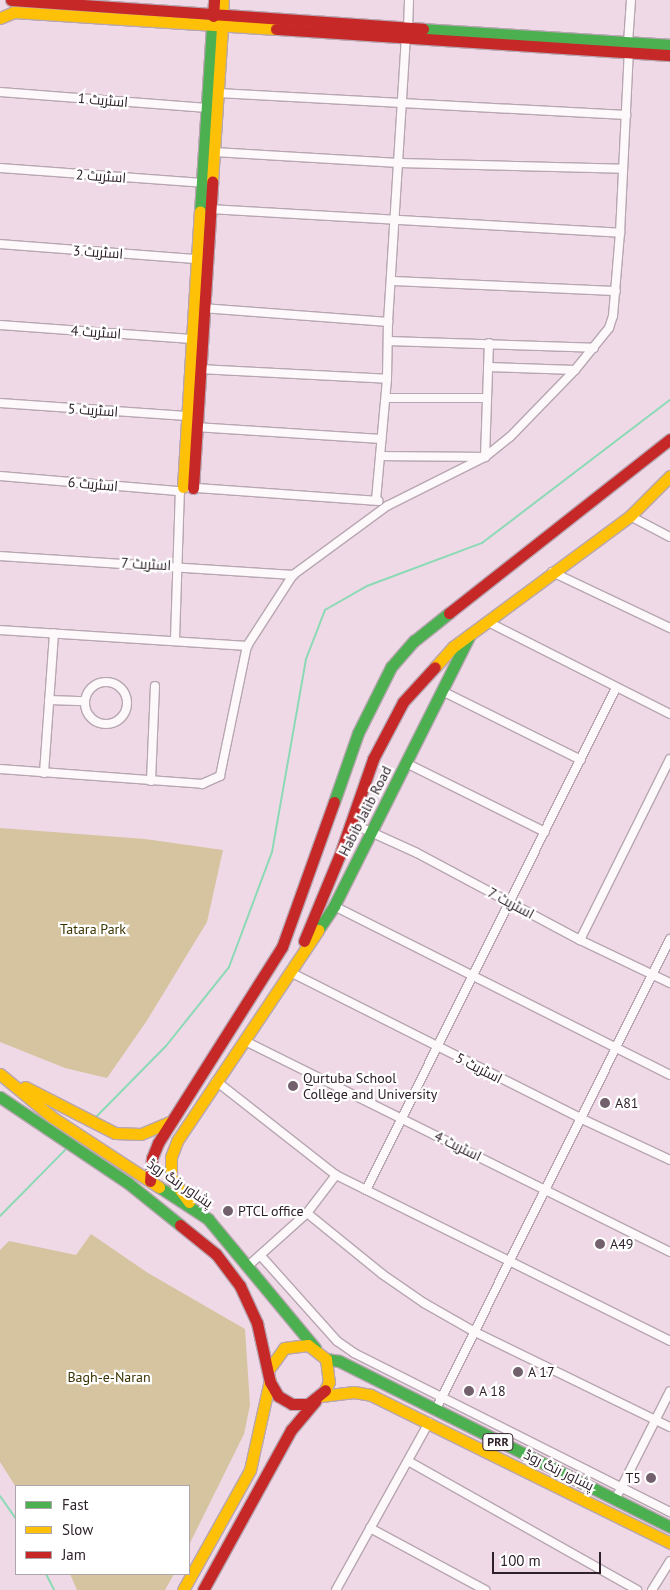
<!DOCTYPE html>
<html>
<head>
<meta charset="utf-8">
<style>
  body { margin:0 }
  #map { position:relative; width:670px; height:1590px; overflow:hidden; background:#efd9e7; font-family:"PT Sans",Cairo,sans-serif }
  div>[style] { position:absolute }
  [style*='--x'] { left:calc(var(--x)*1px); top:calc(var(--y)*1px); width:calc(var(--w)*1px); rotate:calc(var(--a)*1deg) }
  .green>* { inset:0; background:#d5c49f }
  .stream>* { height:2px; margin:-1px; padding:0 1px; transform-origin:1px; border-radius:1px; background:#8cdab5 }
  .roads { filter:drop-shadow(1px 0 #b7a6b1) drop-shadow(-1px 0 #b7a6b1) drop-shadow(0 1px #b7a6b1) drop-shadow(0 -1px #b7a6b1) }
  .street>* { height:8px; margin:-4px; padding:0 4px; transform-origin:4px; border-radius:4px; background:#fdf9fb }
  .street>.ring { margin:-4px; padding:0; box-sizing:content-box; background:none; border:8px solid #fdf9fb; border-radius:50% }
  .fast>* { height:11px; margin:-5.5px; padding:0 5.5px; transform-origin:5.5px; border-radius:5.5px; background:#4caf50 }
  .slow>* { height:11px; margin:-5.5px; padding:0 5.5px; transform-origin:5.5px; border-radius:5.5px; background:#ffc107 }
  .jam>* { height:11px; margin:-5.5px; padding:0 5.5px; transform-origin:5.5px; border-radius:5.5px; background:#c62828 }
  .dots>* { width:14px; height:14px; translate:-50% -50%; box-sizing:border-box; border:2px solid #fff; border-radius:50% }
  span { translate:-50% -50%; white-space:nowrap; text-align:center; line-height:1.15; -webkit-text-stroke:4.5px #fff; paint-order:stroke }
  .shield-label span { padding:1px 4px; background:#fff; border:1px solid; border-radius:4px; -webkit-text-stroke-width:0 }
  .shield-label { font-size:12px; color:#2f212a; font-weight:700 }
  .street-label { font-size:14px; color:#2f212a }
  .park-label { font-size:14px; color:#3b3300 }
  .poi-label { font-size:14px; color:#2f212a }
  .left { translate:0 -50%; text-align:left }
  .right { translate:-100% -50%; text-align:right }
  .legend { position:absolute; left:15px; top:1485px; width:175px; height:90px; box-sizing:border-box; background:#fff; border:1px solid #aca6aa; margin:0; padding:6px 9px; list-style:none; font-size:15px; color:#2f212a }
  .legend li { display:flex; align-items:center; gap:10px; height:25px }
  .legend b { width:25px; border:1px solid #aca6aa }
  .scale { position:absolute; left:492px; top:1552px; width:109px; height:22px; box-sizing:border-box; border:2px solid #2f212a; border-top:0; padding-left:6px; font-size:15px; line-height:18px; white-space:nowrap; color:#2f212a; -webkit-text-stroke:4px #fff; paint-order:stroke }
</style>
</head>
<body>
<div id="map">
  <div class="green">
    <i style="clip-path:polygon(0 828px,145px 839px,223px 850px,207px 922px,146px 1022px,107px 1078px,65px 1068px,0 1042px)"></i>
    <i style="clip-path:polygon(91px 1234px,148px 1273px,245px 1329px,250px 1405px,244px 1434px,189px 1545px,189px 1486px,16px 1487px,0 1462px,0 1250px,9px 1241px,76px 1255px)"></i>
    <i style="clip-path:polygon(70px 1574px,174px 1574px,165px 1590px,77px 1590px)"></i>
  </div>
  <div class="stream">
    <i style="--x:96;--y:1117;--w:100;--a:-45.4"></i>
    <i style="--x:166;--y:1046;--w:101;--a:-51.4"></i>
    <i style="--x:229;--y:967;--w:123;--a:-69.5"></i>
    <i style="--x:272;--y:852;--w:196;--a:-80"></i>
    <i style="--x:306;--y:659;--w:53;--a:-68.8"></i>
    <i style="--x:325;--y:610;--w:48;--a:-29.7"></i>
    <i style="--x:367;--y:586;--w:123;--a:-20.5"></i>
    <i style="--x:482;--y:543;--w:236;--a:-37.3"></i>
    <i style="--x:0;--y:1216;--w:95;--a:-45.4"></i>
    <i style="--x:0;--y:1496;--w:28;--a:55"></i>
    <i style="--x:46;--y:1574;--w:18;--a:63"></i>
  </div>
  <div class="roads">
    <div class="street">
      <i style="--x:408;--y:29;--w:29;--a:-88"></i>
      <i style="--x:628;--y:43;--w:43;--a:-86"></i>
      <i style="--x:0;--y:92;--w:208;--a:4.4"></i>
      <i style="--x:218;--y:93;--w:409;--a:3.1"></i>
      <i style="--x:214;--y:152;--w:185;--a:3.4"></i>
      <i style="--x:399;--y:163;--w:224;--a:1.5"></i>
      <i style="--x:0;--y:168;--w:203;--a:4.2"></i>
      <i style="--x:209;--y:209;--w:412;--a:3.3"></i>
      <i style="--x:0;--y:244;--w:198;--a:4.4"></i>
      <i style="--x:392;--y:281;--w:224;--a:2.6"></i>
      <i style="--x:202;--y:308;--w:187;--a:4.3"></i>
      <i style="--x:0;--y:325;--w:192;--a:4.2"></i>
      <i style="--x:388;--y:341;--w:206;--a:1.9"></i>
      <i style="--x:488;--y:367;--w:87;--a:2"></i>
      <i style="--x:199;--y:369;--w:188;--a:3"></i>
      <i style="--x:386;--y:398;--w:101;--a:0"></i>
      <i style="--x:0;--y:403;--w:187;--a:4"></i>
      <i style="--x:195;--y:427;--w:187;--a:3.7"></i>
      <i style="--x:380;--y:456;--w:105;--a:0.5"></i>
      <i style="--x:485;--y:457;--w:114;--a:-88"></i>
      <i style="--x:0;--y:476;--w:181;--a:4.8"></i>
      <i style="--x:180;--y:491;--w:5;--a:-53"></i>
      <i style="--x:183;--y:487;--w:196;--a:4.1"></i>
      <i style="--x:376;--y:500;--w:121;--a:-84.8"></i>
      <i style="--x:387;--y:379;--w:57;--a:-89"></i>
      <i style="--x:388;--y:322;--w:285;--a:-86.4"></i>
      <i style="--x:630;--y:516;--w:45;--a:27.7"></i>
      <i style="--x:0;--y:556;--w:294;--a:3.7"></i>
      <i style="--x:552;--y:572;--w:131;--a:25.4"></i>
      <i style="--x:488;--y:622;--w:204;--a:26.8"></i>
      <i style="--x:0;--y:630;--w:248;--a:3.7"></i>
      <i style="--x:175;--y:639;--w:148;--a:-88.1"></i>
      <i class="ring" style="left:85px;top:682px;width:34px;height:34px"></i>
      <i style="--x:442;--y:691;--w:155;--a:26.4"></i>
      <i style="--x:49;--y:700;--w:36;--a:2"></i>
      <i style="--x:406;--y:763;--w:155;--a:26.4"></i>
      <i style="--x:0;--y:769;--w:203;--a:4.2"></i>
      <i style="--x:202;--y:784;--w:20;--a:-24"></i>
      <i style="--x:220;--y:776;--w:133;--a:-78.3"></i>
      <i style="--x:247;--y:646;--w:85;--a:-57.1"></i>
      <i style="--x:293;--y:575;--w:117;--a:-36.3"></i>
      <i style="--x:387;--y:506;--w:110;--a:-26.6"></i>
      <i style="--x:485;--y:457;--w:32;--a:-39"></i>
      <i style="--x:510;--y:437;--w:93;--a:-45.9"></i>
      <i style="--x:575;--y:370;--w:54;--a:-51"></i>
      <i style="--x:609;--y:328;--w:13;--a:-72"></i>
      <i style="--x:613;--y:316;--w:83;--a:-85.2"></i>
      <i style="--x:620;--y:233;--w:181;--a:-87.2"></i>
      <i style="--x:44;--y:773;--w:140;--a:-85.9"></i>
      <i style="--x:151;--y:781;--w:95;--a:-87.6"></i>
      <i style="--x:351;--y:823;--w:72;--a:24.4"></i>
      <i style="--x:417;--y:853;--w:185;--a:28.1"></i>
      <i style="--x:580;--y:940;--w:100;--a:25.5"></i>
      <i style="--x:334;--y:906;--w:376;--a:26.7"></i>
      <i style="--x:580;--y:940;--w:202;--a:-63.6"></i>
      <i style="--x:290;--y:972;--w:327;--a:26.7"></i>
      <i style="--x:582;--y:1119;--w:97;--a:25"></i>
      <i style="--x:245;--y:1041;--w:474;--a:26.4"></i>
      <i style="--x:216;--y:1081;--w:152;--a:38.1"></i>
      <i style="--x:336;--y:1175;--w:373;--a:26.4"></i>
      <i style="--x:366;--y:1190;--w:561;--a:-63.53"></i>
      <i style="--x:307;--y:1213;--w:97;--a:39.1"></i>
      <i style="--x:382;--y:1274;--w:51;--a:34.6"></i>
      <i style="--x:424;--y:1303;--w:56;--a:29.7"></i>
      <i style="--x:473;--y:1331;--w:219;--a:26"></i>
      <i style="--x:261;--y:1256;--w:114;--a:48.2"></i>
      <i style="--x:337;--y:1341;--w:21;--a:35"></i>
      <i style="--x:354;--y:1353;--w:354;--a:26.7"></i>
      <i style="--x:249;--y:1265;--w:78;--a:-41.9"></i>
      <i style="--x:307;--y:1213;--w:48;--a:-52.7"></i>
      <i style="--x:436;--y:1409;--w:525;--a:-63.53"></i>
      <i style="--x:408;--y:1461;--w:263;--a:29.4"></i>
      <i style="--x:618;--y:1494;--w:115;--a:-63.2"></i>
      <i style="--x:370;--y:1528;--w:131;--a:28.3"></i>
      <i style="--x:336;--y:1590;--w:192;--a:-61"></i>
      <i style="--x:652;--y:1590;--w:34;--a:-58"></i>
    </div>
    <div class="fast">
      <i style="--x:423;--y:29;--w:248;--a:3.7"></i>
      <i style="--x:200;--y:212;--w:187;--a:-86.3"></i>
      <i style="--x:334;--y:802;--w:73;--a:-70.8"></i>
      <i style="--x:358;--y:733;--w:74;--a:-63.4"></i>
      <i style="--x:391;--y:667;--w:35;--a:-49"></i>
      <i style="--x:414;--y:641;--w:45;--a:-38.7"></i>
      <i style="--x:318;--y:930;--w:29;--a:-56"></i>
      <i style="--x:334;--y:906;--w:304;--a:-63.4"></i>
      <i style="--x:0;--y:1097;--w:154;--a:33.9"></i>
      <i style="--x:128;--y:1183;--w:67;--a:38.9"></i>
      <i style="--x:159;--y:1187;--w:59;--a:33.1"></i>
      <i style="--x:208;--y:1219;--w:168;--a:50.3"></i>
      <i style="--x:326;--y:1359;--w:13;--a:9"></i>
      <i style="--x:339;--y:1361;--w:370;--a:26.6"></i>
    </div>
    <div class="slow">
      <i style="--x:222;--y:17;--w:17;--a:-87"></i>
      <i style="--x:0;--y:18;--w:15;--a:-23"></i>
      <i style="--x:14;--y:12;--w:263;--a:3.7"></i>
      <i style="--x:212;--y:182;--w:156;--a:-86.3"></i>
      <i style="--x:183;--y:487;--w:276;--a:-86.5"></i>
      <i style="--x:435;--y:667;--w:27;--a:-48"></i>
      <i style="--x:453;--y:647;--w:220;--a:-36.5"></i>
      <i style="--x:630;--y:516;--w:57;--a:-45"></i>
      <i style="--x:0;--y:1074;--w:67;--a:39.6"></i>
      <i style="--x:52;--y:1117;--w:128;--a:33.2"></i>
      <i style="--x:25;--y:1087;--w:101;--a:27.1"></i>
      <i style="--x:115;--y:1133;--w:26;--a:2"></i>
      <i style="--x:141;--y:1134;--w:34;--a:-23"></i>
      <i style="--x:189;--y:1202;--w:31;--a:-126"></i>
      <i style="--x:171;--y:1177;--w:20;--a:-90"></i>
      <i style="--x:171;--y:1157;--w:17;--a:-69"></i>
      <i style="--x:177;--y:1141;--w:254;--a:-56.2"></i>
      <i style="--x:269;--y:1369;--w:26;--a:-54"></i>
      <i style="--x:284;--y:1348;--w:24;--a:-7"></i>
      <i style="--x:308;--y:1345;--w:23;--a:38"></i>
      <i style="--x:326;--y:1359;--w:23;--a:83"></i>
      <i style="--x:329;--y:1382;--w:9;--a:117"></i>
      <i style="--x:321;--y:1396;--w:33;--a:-7"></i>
      <i style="--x:354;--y:1392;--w:17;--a:10"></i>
      <i style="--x:371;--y:1395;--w:334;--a:26.3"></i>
      <i style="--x:183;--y:1590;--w:137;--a:-60.8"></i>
      <i style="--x:250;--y:1470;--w:92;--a:-77.5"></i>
    </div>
    <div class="jam">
      <i style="--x:11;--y:0;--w:413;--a:4"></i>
      <i style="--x:213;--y:16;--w:16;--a:-86"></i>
      <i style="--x:276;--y:29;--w:395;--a:3.8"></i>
      <i style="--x:193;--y:488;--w:307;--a:-86.4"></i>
      <i style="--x:449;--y:613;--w:281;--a:-38.2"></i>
      <i style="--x:304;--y:941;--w:94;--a:-67.5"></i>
      <i style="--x:340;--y:854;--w:101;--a:-70.8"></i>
      <i style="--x:373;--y:759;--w:64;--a:-62.2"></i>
      <i style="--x:403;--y:702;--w:47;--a:-47.6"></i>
      <i style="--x:150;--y:1181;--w:23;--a:-85"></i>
      <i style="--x:152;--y:1158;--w:16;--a:-68"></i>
      <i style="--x:158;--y:1143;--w:232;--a:-57.7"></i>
      <i style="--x:282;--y:947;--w:154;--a:-70.3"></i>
      <i style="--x:180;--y:1225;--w:46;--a:38.9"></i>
      <i style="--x:216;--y:1254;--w:40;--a:53"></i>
      <i style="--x:240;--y:1286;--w:41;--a:65.3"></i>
      <i style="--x:257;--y:1323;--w:60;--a:77.6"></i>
      <i style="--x:270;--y:1382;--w:16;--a:60"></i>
      <i style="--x:278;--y:1396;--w:16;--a:30"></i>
      <i style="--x:292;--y:1404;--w:16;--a:0"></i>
      <i style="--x:308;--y:1404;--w:22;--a:-39"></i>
      <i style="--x:203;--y:1590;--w:183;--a:-61.2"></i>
      <i style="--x:291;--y:1430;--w:38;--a:-50"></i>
    </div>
  </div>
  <div class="dots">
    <i style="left:293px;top:1086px;background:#72616c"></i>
    <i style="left:605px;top:1103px;background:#72616c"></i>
    <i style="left:228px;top:1211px;background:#72616c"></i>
    <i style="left:600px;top:1244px;background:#72616c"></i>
    <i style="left:518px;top:1372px;background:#72616c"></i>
    <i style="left:469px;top:1391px;background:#72616c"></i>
    <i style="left:651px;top:1478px;background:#72616c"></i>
  </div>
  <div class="shield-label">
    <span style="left:498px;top:1442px">PRR</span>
  </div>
  <div class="street-label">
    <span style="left:103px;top:100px;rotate:5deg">اسٹریٹ 1</span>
    <span style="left:101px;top:176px;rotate:4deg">اسٹریٹ 2</span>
    <span style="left:98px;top:252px;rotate:4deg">اسٹریٹ 3</span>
    <span style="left:96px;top:332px;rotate:4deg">اسٹریٹ 4</span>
    <span style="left:93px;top:410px;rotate:4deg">اسٹریٹ 5</span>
    <span style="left:93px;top:484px;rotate:5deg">اسٹریٹ 6</span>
    <span style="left:146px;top:564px;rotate:3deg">اسٹریٹ 7</span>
    <span style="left:365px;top:811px;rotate:-63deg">Habib Jalib Road</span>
    <span style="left:511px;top:903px;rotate:28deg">اسٹریٹ 7</span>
    <span style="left:479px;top:1068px;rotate:27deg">اسٹریٹ 5</span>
    <span style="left:458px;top:1146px;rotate:26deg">اسٹریٹ 4</span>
    <span style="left:180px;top:1183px;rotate:34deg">پشاور رنگ روڈ</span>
    <span style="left:559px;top:1470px;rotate:26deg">پشاور رنگ روڈ</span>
  </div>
  <div class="park-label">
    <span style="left:93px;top:929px">Tatara Park</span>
    <span style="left:109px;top:1377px">Bagh-e-Naran</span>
  </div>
  <div class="poi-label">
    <span class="left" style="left:303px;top:1086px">Qurtuba School<br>College and University</span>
    <span class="left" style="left:615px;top:1103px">A81</span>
    <span class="left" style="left:238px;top:1211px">PTCL office</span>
    <span class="left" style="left:610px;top:1244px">A49</span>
    <span class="left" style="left:528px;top:1372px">A 17</span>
    <span class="left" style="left:479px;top:1391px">A 18</span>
    <span class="right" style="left:641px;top:1478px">T5</span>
  </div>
  <ul class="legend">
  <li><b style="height:6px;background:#4caf50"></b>Fast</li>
  <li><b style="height:6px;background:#ffc107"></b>Slow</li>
  <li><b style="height:6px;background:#c62828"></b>Jam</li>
  </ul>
  <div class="scale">100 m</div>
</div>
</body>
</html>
